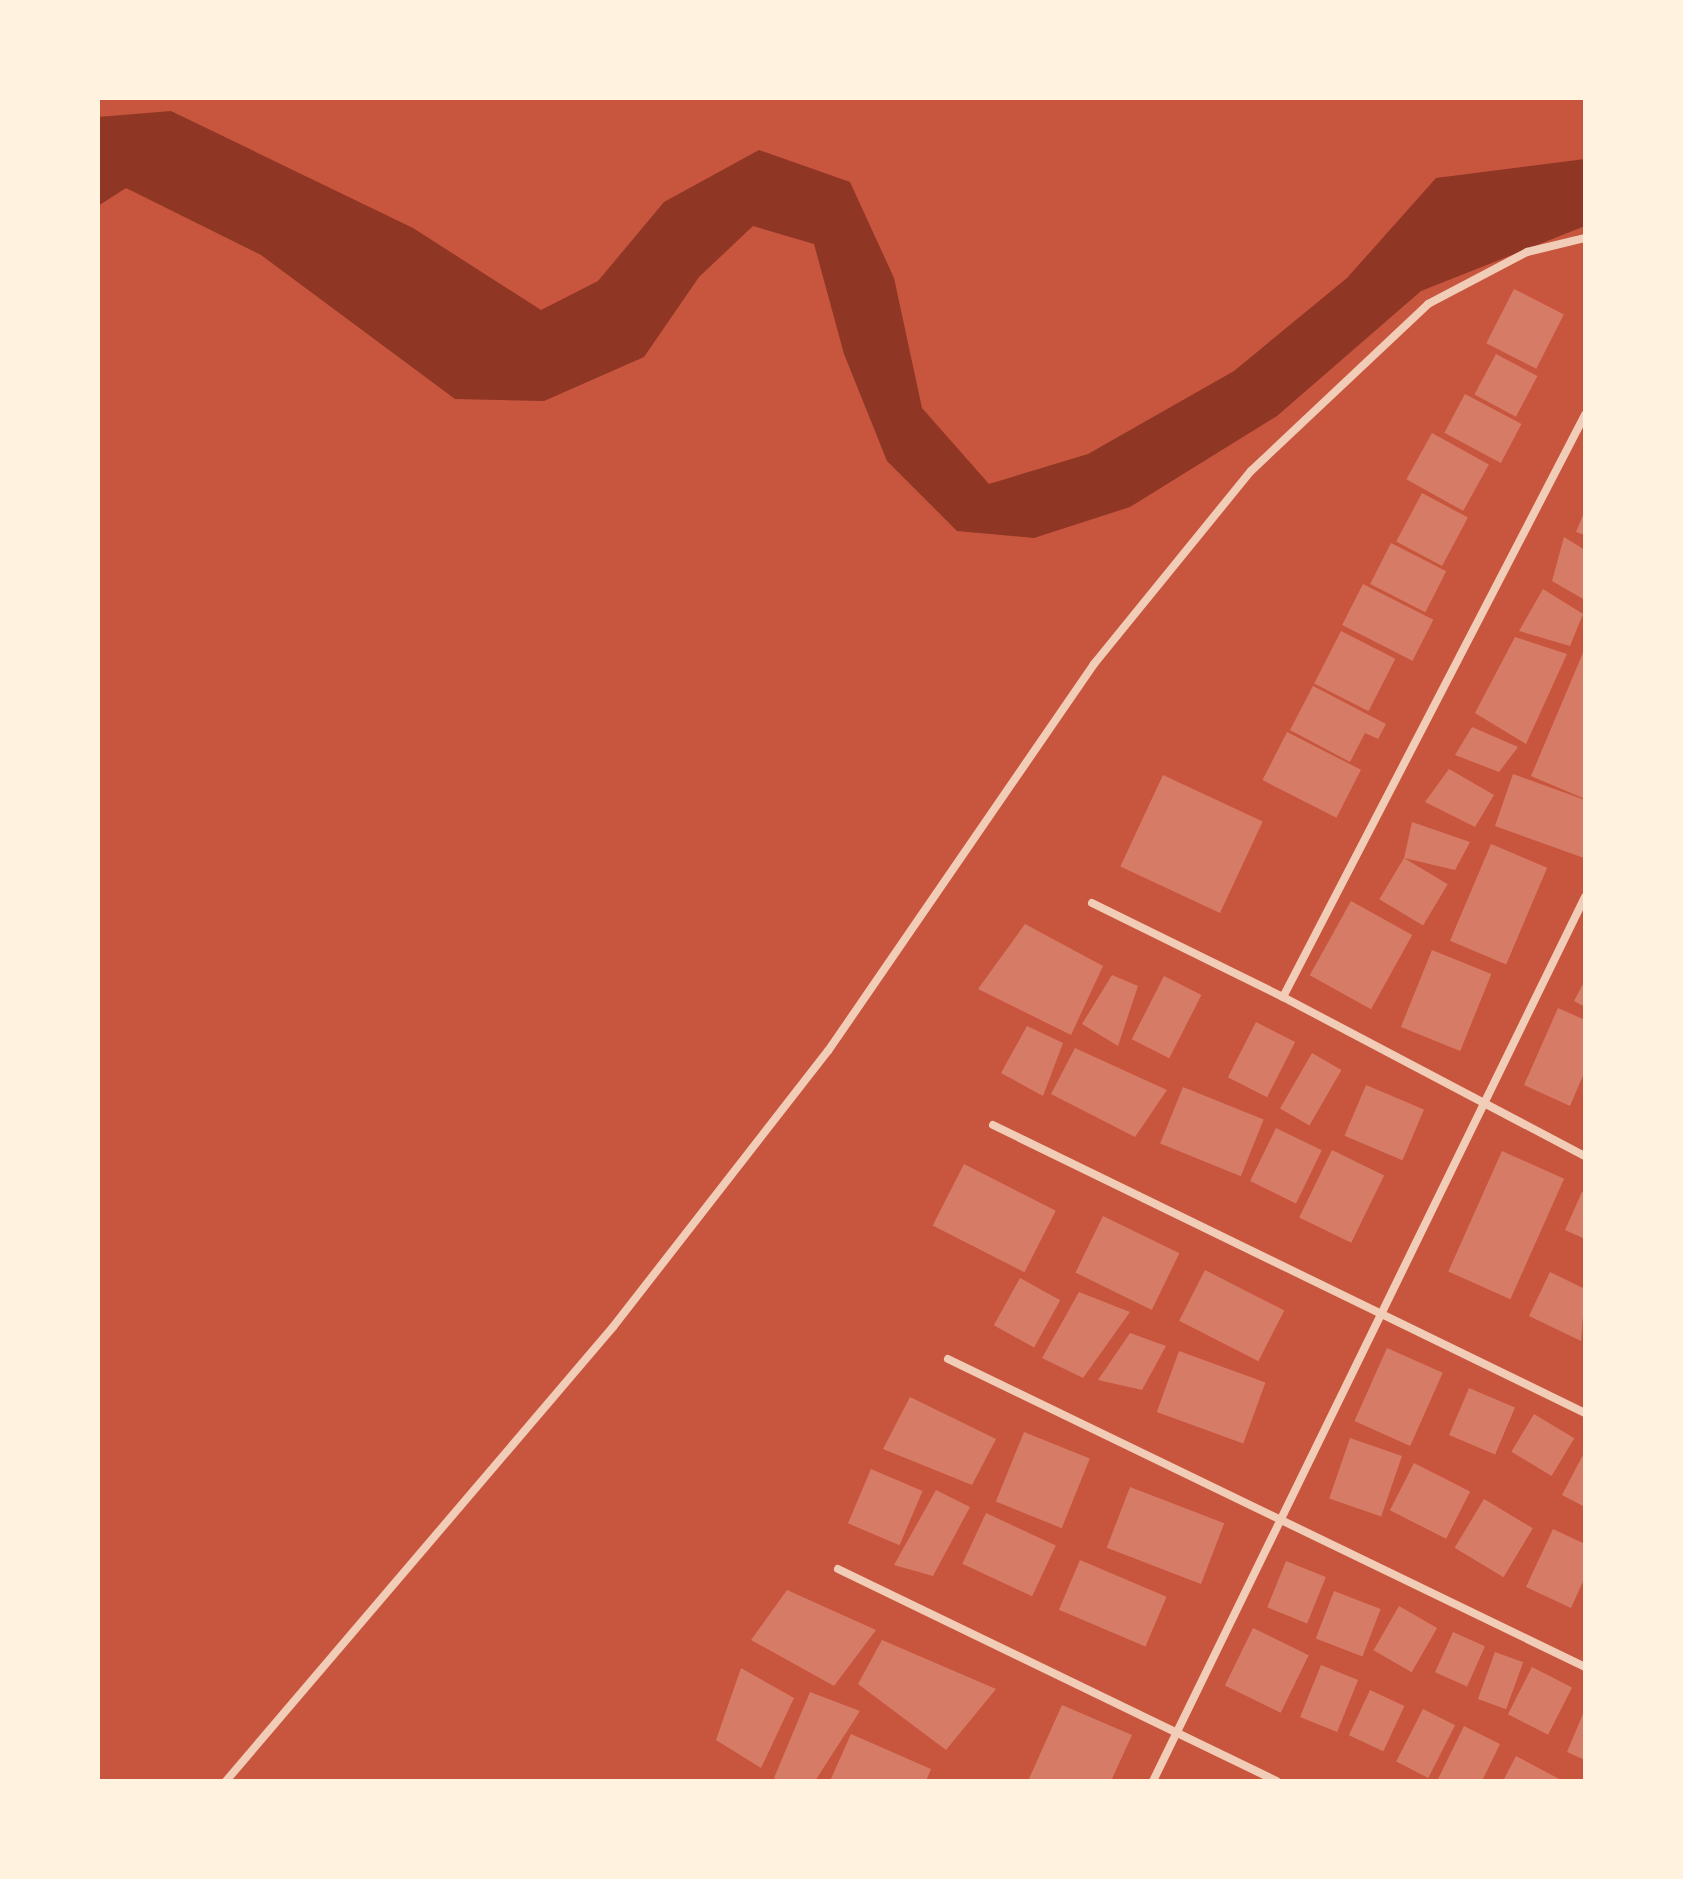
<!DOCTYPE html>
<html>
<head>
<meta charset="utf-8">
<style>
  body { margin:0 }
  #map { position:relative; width:1683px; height:1879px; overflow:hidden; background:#c8553d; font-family:"Varela Round",sans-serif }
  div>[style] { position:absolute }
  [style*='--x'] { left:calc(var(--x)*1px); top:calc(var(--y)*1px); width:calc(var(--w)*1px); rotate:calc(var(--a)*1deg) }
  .water>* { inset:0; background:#8f3625 }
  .building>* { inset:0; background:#d67c66; transform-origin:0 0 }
  .minor>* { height:8px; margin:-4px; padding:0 4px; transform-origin:4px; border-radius:4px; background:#f1ccb7 }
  span { translate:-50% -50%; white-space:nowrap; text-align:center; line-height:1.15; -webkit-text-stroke:6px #fff3e0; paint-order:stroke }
  .frame { position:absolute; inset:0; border:100px solid #fff3e0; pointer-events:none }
</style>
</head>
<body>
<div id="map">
  <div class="water">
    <i style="clip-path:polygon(171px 111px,413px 228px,541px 310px,598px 281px,664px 202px,759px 150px,850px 182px,894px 278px,922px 408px,989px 484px,1088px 454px,1234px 371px,1347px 278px,1436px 178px,1585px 159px,1585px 226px,1421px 291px,1277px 416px,1130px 507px,1034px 538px,957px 531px,887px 461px,844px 354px,814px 244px,753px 226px,699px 277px,644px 357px,544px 401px,455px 399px,261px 255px,126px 188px,98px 206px,98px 117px)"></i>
  </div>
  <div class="building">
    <i style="left:1514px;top:289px;width:56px;height:61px;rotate:27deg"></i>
    <i style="left:1496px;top:354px;width:47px;height:46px;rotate:28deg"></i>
    <i style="left:1465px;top:394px;width:64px;height:44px;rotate:28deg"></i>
    <i style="left:1432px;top:433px;width:65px;height:53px;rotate:29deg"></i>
    <i style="left:1422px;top:493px;width:52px;height:55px;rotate:28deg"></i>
    <i style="clip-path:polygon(1585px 510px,1585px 535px,1576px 532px)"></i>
    <i style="clip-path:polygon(1564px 537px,1585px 550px,1585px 600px,1552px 581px)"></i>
    <i style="left:1391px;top:543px;width:62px;height:46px;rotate:27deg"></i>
    <i style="left:1363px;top:584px;width:79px;height:46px;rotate:27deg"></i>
    <i style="clip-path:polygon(1543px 589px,1583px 614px,1570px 646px,1519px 631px)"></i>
    <i style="left:1341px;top:631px;width:61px;height:59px;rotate:27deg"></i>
    <i style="clip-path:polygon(1515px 637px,1567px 654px,1526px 744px,1475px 713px)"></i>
    <i style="clip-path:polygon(1585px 648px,1585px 799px,1531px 776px)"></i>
    <i style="clip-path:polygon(1313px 686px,1386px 724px,1378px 739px,1365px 733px,1350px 762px,1290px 730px)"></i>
    <i style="clip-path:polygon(1472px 727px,1518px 747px,1499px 772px,1455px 755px)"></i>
    <i style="left:1287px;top:732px;width:83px;height:54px;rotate:27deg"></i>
    <i style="clip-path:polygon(1449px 769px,1494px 795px,1475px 827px,1425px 802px)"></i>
    <i style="clip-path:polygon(1513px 774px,1585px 800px,1584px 858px,1495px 826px)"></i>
    <i style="left:1163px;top:775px;width:110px;height:101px;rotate:25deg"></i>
    <i style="clip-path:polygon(1412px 822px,1470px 842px,1455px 870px,1404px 858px)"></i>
    <i style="left:1491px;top:844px;width:61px;height:105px;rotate:23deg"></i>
    <i style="left:1404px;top:858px;width:51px;height:48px;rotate:31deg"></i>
    <i style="left:1351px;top:901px;width:70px;height:85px;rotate:29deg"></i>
    <i style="clip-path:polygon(1025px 924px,1103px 966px,1071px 1035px,978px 989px)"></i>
    <i style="left:1432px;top:950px;width:64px;height:83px;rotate:22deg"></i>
    <i style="clip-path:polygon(1112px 975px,1138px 986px,1118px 1046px,1082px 1024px)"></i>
    <i style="left:1164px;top:976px;width:42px;height:71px;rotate:27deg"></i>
    <i style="clip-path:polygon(1585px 980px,1585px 1007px,1574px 1001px)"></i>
    <i style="clip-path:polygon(1558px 1008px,1585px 1020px,1585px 1071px,1570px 1106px,1524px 1085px)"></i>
    <i style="left:1256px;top:1022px;width:44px;height:62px;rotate:27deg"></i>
    <i style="clip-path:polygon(1027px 1026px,1063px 1043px,1043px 1096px,1001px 1073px)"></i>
    <i style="clip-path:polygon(1075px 1048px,1167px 1090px,1135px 1137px,1051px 1094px)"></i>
    <i style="left:1312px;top:1053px;width:34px;height:64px;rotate:30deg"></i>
    <i style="left:1366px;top:1085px;width:63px;height:55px;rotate:23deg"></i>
    <i style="left:1183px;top:1087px;width:87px;height:61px;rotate:22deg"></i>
    <i style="left:1276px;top:1128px;width:51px;height:59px;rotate:26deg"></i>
    <i style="left:1332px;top:1150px;width:58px;height:75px;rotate:26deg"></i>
    <i style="left:1502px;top:1151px;width:68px;height:132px;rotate:24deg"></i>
    <i style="left:964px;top:1164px;width:103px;height:69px;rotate:27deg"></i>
    <i style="clip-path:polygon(1582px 1192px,1585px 1193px,1585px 1239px,1565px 1230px)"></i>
    <i style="left:1103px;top:1216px;width:85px;height:63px;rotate:26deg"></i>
    <i style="left:1205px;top:1270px;width:89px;height:57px;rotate:27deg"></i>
    <i style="clip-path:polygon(1550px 1272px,1585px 1289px,1581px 1341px,1529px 1316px)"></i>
    <i style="left:1020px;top:1278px;width:46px;height:54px;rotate:29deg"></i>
    <i style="clip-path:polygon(1079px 1292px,1130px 1312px,1083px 1378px,1042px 1358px)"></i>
    <i style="clip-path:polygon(1130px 1333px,1166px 1346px,1142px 1390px,1098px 1380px)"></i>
    <i style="left:1387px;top:1348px;width:61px;height:80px;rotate:24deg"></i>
    <i style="left:1179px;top:1351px;width:92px;height:65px;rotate:20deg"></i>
    <i style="left:1469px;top:1388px;width:50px;height:51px;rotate:23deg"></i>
    <i style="clip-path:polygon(910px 1397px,996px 1439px,972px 1485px,883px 1449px)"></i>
    <i style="left:1534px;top:1414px;width:47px;height:44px;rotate:31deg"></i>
    <i style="left:1024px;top:1432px;width:71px;height:75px;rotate:22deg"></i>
    <i style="left:1350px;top:1438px;width:55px;height:64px;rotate:19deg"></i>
    <i style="clip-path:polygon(1585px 1451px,1585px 1507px,1562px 1495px)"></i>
    <i style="left:1414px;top:1463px;width:63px;height:53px;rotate:27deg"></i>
    <i style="left:871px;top:1469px;width:56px;height:59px;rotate:23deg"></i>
    <i style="left:1130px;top:1487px;width:101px;height:65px;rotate:21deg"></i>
    <i style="clip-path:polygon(936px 1490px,970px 1507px,933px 1576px,894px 1565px)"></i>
    <i style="left:1484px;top:1499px;width:57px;height:57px;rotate:31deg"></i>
    <i style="left:986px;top:1513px;width:77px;height:56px;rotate:25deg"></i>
    <i style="clip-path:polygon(1553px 1529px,1585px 1544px,1585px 1577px,1571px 1608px,1526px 1587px)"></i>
    <i style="left:1080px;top:1560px;width:94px;height:54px;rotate:23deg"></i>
    <i style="left:1286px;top:1561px;width:43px;height:50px;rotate:22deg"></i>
    <i style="clip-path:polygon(787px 1590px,876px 1630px,834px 1686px,751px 1640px)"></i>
    <i style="left:1334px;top:1591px;width:50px;height:51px;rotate:21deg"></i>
    <i style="left:1399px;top:1606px;width:44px;height:51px;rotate:30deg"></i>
    <i style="left:1253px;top:1628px;width:62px;height:64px;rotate:26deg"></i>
    <i style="left:1453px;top:1632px;width:35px;height:44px;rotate:24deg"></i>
    <i style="clip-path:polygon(882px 1640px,996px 1689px,946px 1750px,858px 1684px)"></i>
    <i style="left:1495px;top:1652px;width:30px;height:50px;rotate:20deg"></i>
    <i style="left:1321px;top:1665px;width:40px;height:56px;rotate:22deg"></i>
    <i style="left:1532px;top:1667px;width:45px;height:53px;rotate:27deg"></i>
    <i style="clip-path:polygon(741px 1668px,794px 1698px,761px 1768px,716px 1740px)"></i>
    <i style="left:1370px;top:1690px;width:38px;height:50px;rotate:25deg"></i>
    <i style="clip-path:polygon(810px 1692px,860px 1711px,815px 1781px,779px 1781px,774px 1778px)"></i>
    <i style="clip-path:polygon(1062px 1705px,1132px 1735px,1111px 1781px,1028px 1781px)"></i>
    <i style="left:1423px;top:1709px;width:36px;height:59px;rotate:27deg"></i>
    <i style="clip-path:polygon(1585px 1709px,1585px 1760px,1567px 1752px)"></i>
    <i style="clip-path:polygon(1464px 1726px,1500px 1744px,1482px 1781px,1437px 1781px)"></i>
    <i style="clip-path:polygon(851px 1734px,931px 1769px,926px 1781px,830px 1781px)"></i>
    <i style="clip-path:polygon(1516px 1756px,1563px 1781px,1503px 1781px)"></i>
  </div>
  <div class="minor">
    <i style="--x:1092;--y:903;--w:213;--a:26.2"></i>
    <i style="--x:1283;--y:997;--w:341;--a:27.8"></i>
    <i style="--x:1283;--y:997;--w:656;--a:-62.58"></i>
    <i style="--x:993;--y:1125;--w:658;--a:25.94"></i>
    <i style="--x:948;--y:1359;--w:708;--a:25.8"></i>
    <i style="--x:838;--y:1569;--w:487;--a:25.8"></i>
    <i style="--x:226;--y:1781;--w:597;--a:-49.55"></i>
    <i style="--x:613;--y:1327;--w:350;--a:-52.1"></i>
    <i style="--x:828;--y:1051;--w:470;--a:-55.5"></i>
    <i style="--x:1094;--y:664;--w:249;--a:-50.9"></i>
    <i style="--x:1251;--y:471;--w:243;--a:-43.3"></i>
    <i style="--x:1428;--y:304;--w:112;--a:-27.7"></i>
    <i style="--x:1527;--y:252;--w:60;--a:-13.6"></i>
    <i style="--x:1153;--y:1781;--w:984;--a:-63.96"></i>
  </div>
  <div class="frame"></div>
</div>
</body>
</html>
